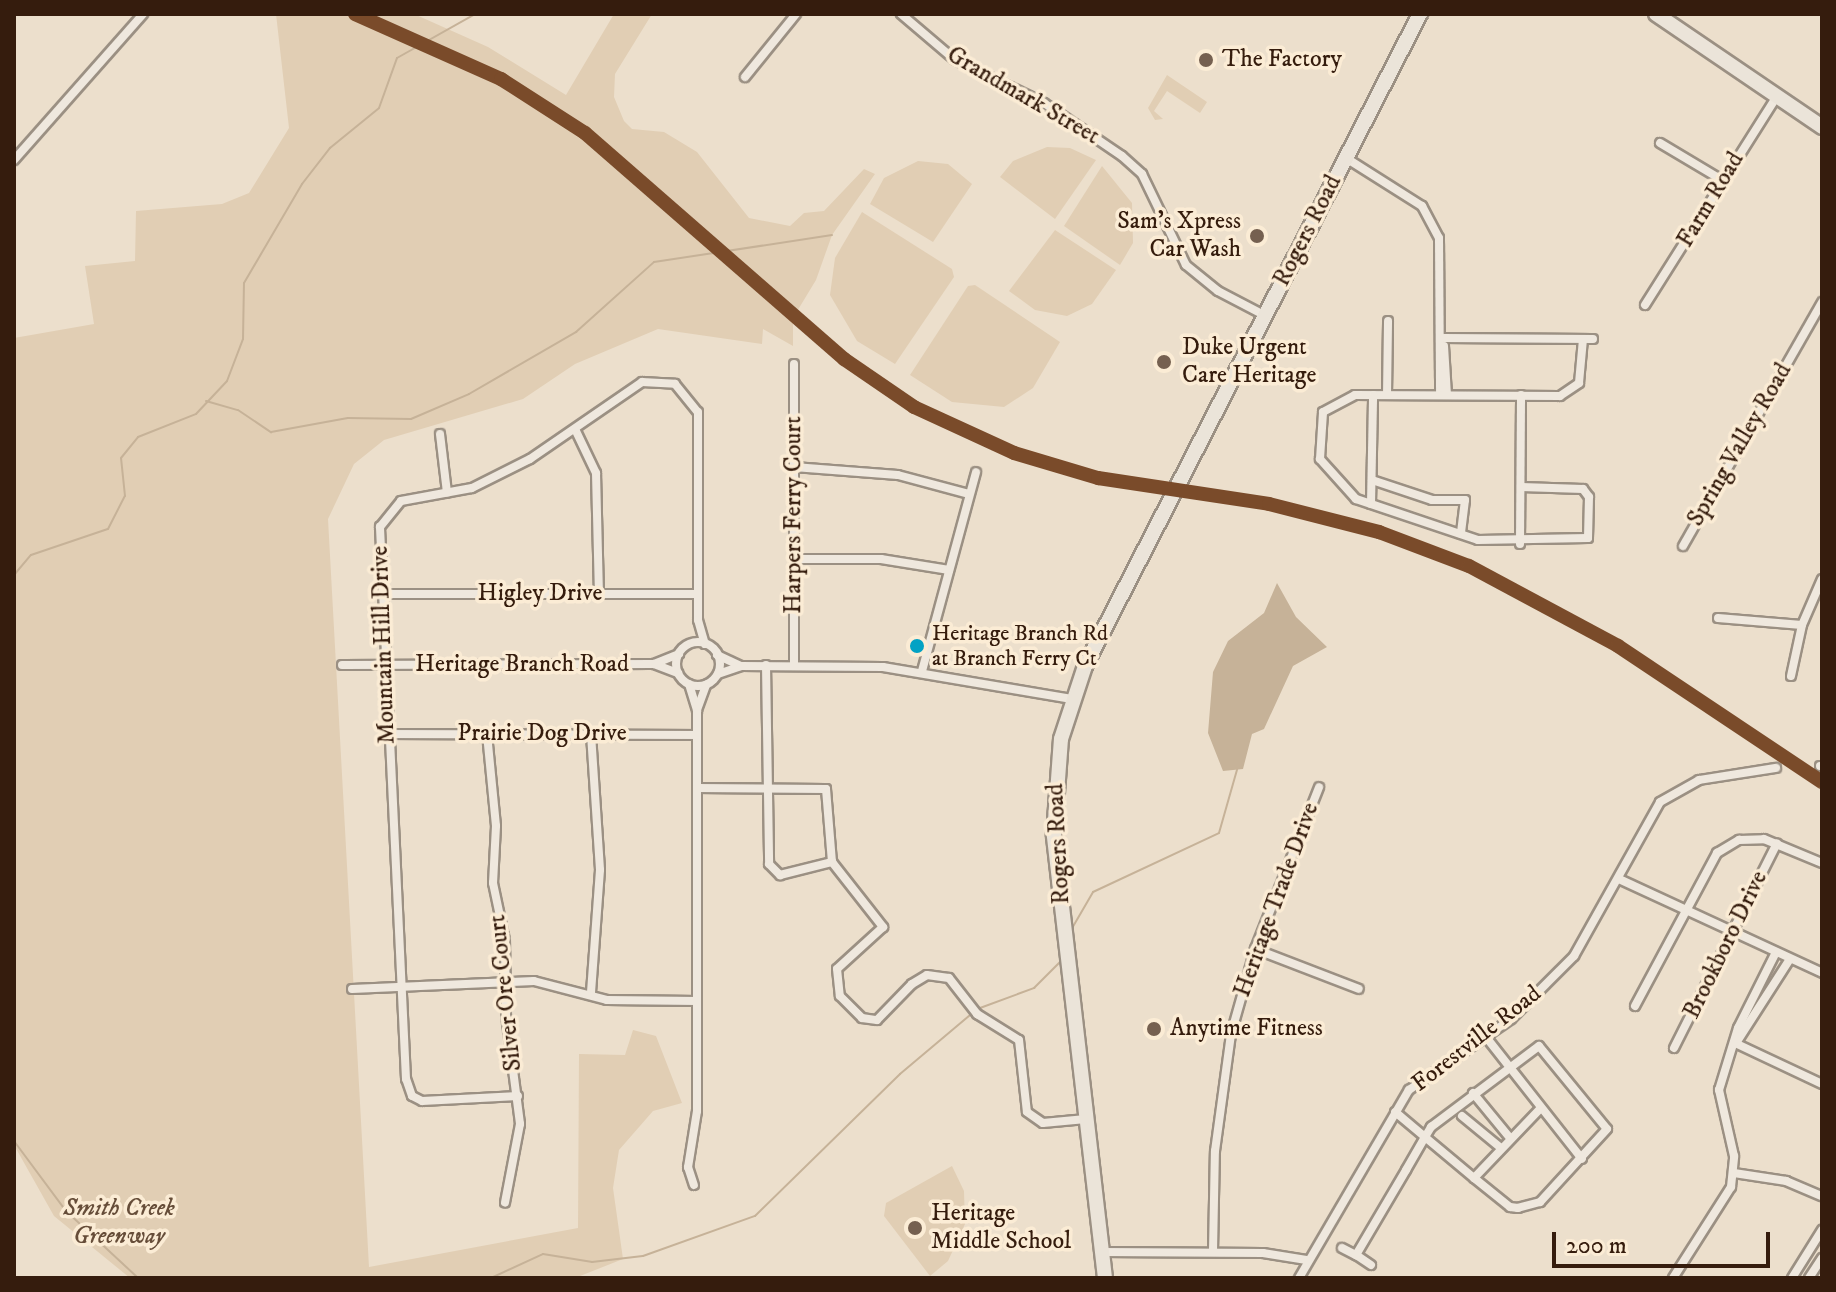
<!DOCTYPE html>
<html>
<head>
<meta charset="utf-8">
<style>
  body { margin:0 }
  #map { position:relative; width:1836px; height:1292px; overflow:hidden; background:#ecdfcc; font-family:"IM FELL DW Pica",serif }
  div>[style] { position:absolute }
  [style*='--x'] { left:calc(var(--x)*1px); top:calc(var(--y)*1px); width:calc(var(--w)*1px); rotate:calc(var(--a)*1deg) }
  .green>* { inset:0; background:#e1ceb4 }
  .water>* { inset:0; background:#c6b298 }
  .stream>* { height:2px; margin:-1px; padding:0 1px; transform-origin:1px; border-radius:1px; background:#c6b298 }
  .roads { filter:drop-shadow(2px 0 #9b9083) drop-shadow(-2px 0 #9b9083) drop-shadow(0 2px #9b9083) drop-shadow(0 -2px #9b9083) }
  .street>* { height:8px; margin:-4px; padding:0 4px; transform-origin:4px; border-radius:4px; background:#efe8de }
  .street>.ring { margin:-4px; padding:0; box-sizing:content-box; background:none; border:8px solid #efe8de; border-radius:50% }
  .primary>* { height:14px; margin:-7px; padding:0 7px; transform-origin:7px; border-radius:7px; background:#ebe4d9 }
  .rail-1>* { height:14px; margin:-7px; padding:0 7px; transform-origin:7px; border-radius:7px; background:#7a4b2a }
  .dots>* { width:22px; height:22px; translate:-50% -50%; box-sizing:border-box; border:4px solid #fbecd5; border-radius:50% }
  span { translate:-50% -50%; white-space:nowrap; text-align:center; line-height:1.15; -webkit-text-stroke:7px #fbecd5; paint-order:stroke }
  .bus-label { font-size:22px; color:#351c0d }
  .left { translate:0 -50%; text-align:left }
  .poi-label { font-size:24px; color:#351c0d }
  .right { translate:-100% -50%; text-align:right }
  .street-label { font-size:24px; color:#351c0d }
  .park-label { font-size:24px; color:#664d39; font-style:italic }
  .frame { position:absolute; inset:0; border:16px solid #351c0d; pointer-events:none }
  .scale { position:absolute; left:1552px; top:1232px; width:218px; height:36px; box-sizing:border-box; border:4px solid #351c0d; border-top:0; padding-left:10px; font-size:24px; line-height:28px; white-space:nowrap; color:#351c0d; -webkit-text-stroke:6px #fbecd5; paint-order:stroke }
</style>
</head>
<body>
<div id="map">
  <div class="green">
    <i style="clip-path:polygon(276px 14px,414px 14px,488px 47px,566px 95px,614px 14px,652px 14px,615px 74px,614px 97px,624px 121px,632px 129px,664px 132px,697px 152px,749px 218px,790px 226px,804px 213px,824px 211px,864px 169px,875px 174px,832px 235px,816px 280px,793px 318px,793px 346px,763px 329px,762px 344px,658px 329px,575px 364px,523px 399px,384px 440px,354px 464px,328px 519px,369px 1267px,578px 1228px,579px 1054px,625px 1055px,633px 1030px,656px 1036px,682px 1103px,653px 1111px,619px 1150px,613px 1188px,623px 1259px,575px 1278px,130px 1278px,54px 1216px,14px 1145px,14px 338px,94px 324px,85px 266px,135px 261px,136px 211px,222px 204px,249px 193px,289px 128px)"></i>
    <i style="clip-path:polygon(1167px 75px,1207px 102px,1200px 113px,1167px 91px,1154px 111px,1163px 119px,1155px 120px,1148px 108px)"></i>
    <i style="clip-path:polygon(1047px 147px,1070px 148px,1096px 160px,1055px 219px,1000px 177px,1013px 161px)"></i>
    <i style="clip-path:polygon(918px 161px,948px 164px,972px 184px,933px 242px,870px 204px,884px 178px)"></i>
    <i style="clip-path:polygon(1102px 166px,1132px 203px,1133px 243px,1120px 265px,1064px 226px)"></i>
    <i style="clip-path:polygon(862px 212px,952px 269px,954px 277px,895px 364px,857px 341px,830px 295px,835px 258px)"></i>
    <i style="clip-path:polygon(1055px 230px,1116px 270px,1092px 304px,1067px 316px,1035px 310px,1009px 291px)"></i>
    <i style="clip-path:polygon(975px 285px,1060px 342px,1033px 388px,1004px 407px,952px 402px,910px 375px,968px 286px)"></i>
    <i style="clip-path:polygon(952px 1166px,964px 1191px,965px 1224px,948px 1261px,930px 1276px,884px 1216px,886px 1203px)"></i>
  </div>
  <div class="water">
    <i style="clip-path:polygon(1277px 583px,1296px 617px,1327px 647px,1293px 666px,1264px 729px,1252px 734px,1243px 769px,1223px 771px,1208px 733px,1213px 672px,1228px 641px,1264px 613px)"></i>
  </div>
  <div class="stream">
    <i style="--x:206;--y:401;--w:33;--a:16"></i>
    <i style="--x:238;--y:410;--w:40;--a:34"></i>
    <i style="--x:271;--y:432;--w:78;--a:-10.3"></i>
    <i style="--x:348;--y:418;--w:63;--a:0.9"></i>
    <i style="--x:411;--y:419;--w:63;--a:-23.3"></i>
    <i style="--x:469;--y:394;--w:124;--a:-30.1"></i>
    <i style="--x:576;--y:332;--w:105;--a:-41.9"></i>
    <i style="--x:654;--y:262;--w:180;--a:-8.6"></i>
    <i style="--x:14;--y:575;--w:26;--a:-50"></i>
    <i style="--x:31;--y:555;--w:81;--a:-18.7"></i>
    <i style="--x:108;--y:529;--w:37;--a:-63"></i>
    <i style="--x:125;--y:496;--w:38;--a:-96"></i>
    <i style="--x:121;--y:458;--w:27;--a:-51"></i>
    <i style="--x:138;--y:437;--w:62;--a:-21.6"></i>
    <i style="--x:196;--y:414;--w:45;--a:-46.8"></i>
    <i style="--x:227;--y:381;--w:45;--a:-69.1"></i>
    <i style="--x:243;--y:339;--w:56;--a:-89"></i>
    <i style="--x:244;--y:283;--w:115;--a:-59.6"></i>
    <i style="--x:302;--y:184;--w:46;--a:-52.1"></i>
    <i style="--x:330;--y:148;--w:63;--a:-39.2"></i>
    <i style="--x:379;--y:108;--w:53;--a:-70.2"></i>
    <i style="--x:397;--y:58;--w:90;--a:-29.4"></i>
    <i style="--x:1071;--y:930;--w:44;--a:-59.9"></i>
    <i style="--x:1093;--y:892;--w:139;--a:-25.1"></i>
    <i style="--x:1219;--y:833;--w:66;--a:-74.1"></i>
    <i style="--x:980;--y:1008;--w:58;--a:-20.3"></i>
    <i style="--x:1034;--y:988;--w:41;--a:-45"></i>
    <i style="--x:14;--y:1141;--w:87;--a:53.4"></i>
    <i style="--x:66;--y:1211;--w:98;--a:42.9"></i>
    <i style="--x:491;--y:1278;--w:57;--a:-24.8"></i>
    <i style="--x:543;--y:1254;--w:50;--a:9.3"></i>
    <i style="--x:592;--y:1262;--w:51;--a:-6.7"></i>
    <i style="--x:643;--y:1256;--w:119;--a:-19.7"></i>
    <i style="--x:755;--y:1216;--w:203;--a:-44.4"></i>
    <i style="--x:900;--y:1074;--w:92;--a:-40.1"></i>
  </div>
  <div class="roads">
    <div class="street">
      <i style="--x:901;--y:14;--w:71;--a:40.4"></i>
      <i style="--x:955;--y:60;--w:99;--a:25.8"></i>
      <i style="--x:1044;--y:103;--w:94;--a:34.2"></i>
      <i style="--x:1122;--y:156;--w:27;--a:42"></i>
      <i style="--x:1142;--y:174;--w:101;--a:64.2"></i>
      <i style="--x:1186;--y:265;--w:41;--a:39.1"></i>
      <i style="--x:1218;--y:291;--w:54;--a:27.5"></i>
      <i style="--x:745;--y:77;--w:81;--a:-51"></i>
      <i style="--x:1660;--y:143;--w:72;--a:30.8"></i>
      <i style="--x:1346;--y:158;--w:90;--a:32.3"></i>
      <i style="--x:1422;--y:206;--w:36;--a:62"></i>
      <i style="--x:1439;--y:238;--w:157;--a:89.6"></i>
      <i style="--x:14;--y:160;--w:195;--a:-48.5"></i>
      <i style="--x:1645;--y:305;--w:247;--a:-57.7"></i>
      <i style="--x:1444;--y:338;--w:149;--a:0.4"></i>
      <i style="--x:1444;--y:346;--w:49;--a:86.5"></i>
      <i style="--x:1387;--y:395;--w:74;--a:-89.2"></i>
      <i style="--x:575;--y:429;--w:49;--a:64.5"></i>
      <i style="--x:596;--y:473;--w:121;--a:88.6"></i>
      <i style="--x:440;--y:434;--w:59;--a:83.2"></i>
      <i style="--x:794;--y:467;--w:104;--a:4.4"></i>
      <i style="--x:898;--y:475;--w:73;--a:15"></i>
      <i style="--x:1372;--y:480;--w:63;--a:18.4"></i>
      <i style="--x:1432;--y:500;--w:33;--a:0"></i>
      <i style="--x:1465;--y:500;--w:34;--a:97"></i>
      <i style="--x:1521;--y:487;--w:62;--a:1.8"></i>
      <i style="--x:1583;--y:489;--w:10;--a:53"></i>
      <i style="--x:1589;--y:497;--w:41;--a:91.4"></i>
      <i style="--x:1588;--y:538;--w:110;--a:179"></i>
      <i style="--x:1478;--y:540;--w:129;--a:-161.4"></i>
      <i style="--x:1356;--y:499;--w:54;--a:-132"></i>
      <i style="--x:1320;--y:459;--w:47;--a:-86.3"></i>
      <i style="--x:1323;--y:412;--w:36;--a:-28"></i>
      <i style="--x:1355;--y:395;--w:205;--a:0.3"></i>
      <i style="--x:1560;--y:396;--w:23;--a:-34"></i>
      <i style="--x:1579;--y:383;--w:44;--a:-84.8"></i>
      <i style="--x:1371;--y:504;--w:109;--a:-88.9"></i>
      <i style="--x:1520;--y:544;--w:149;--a:-89.6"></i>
      <i style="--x:1683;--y:546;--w:281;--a:-60.3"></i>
      <i style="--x:795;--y:559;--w:86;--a:0"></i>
      <i style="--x:881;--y:559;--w:69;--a:9.2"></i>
      <i style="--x:383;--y:594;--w:314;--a:0"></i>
      <i style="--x:1718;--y:618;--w:84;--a:4.8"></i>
      <i class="ring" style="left:676px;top:642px;width:36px;height:36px"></i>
      <i style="--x:717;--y:655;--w:26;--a:25"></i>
      <i style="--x:654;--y:664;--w:26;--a:21"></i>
      <i style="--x:342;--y:665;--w:312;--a:-0.2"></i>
      <i style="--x:654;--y:664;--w:27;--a:-22"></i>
      <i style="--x:766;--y:665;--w:199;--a:89.1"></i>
      <i style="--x:769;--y:864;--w:16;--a:45"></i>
      <i style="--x:780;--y:875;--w:54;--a:-14"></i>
      <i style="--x:794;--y:666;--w:302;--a:-90"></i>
      <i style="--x:922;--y:671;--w:206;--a:-74.8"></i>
      <i style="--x:718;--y:674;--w:24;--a:-19"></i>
      <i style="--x:741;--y:666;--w:142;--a:0.4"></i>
      <i style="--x:883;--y:667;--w:193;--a:9.6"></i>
      <i style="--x:1791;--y:676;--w:52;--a:-77.8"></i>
      <i style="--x:1802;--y:625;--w:50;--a:-66.5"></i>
      <i style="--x:689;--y:684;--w:28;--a:73"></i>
      <i style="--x:697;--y:711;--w:400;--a:90"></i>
      <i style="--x:697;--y:1111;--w:57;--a:99.1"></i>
      <i style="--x:688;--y:1167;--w:19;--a:72"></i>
      <i style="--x:697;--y:710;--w:27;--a:-70"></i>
      <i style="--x:388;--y:734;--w:309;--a:0.2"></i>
      <i style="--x:487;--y:734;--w:92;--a:84.4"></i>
      <i style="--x:496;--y:826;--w:57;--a:93"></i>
      <i style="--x:493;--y:883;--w:58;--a:78.1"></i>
      <i style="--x:505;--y:940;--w:76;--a:89.2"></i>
      <i style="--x:506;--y:1016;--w:109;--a:82.6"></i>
      <i style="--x:520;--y:1124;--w:80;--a:100.8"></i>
      <i style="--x:591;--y:734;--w:136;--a:86.2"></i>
      <i style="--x:600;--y:870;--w:124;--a:94.2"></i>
      <i style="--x:1820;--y:766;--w:2;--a:0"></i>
      <i style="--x:697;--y:788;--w:129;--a:0.4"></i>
      <i style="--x:826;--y:789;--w:73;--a:85.3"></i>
      <i style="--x:832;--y:862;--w:83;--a:51.9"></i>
      <i style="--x:883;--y:927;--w:62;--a:137.6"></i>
      <i style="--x:837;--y:969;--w:27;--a:84"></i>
      <i style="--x:840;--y:996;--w:31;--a:45"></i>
      <i style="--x:862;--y:1018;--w:15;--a:8"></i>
      <i style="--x:877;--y:1020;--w:50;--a:-45.8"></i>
      <i style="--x:912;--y:984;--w:17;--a:-31"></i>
      <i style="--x:927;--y:975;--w:22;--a:8"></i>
      <i style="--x:949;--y:978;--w:46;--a:52.1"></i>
      <i style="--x:977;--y:1014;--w:49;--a:31.8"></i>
      <i style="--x:1019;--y:1040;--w:72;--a:83.7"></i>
      <i style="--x:1027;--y:1112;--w:19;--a:35"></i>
      <i style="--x:1043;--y:1123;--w:43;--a:-5.3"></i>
      <i style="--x:1619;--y:879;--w:224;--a:24.8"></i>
      <i style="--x:1255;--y:949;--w:111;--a:21"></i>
      <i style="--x:352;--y:989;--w:182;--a:-2.5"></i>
      <i style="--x:534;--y:981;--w:75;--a:14.6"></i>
      <i style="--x:607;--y:1000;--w:90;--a:0.6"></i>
      <i style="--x:1635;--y:1006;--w:174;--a:-61.8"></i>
      <i style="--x:1717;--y:853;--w:26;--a:-31"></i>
      <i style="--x:1739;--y:840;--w:25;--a:-2"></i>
      <i style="--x:1764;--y:839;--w:63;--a:22.5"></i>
      <i style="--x:1486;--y:1037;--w:155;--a:51.8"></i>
      <i style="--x:1735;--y:1043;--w:96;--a:25.2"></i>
      <i style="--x:1736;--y:1043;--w:100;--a:-57.3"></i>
      <i style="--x:1674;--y:1048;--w:229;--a:-63.3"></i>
      <i style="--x:1473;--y:1093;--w:58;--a:50.6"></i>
      <i style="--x:518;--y:1096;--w:96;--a:177"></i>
      <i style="--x:422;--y:1101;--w:11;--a:-153"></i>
      <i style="--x:412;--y:1096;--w:18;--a:-109"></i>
      <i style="--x:406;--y:1079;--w:553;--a:-92.7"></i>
      <i style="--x:380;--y:527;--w:33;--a:-51"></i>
      <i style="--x:401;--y:501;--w:72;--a:-10.4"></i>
      <i style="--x:472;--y:488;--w:65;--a:-26.6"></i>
      <i style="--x:530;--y:459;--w:136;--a:-34.5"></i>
      <i style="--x:642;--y:382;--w:33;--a:3"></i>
      <i style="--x:675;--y:384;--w:36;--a:51"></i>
      <i style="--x:698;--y:412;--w:208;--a:90"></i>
      <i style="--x:698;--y:620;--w:25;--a:74"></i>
      <i style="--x:1462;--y:1116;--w:50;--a:39.4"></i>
      <i style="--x:1734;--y:1173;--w:53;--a:8.7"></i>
      <i style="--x:1786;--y:1181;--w:39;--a:23"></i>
      <i style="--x:1474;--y:1178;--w:94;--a:-46.3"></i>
      <i style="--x:1342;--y:1248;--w:16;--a:27"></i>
      <i style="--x:1213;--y:1251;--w:100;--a:-88.9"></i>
      <i style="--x:1215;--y:1151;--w:118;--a:-82.2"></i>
      <i style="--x:1231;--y:1034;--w:88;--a:-74.2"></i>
      <i style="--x:1255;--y:949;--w:174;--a:-68.4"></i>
      <i style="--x:1102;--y:1252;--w:161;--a:0.4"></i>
      <i style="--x:1263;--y:1253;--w:44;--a:9.2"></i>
      <i style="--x:1371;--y:1265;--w:18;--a:-146"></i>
      <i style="--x:1356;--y:1255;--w:99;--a:-59.5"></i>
      <i style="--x:1406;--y:1170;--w:38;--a:-60"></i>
      <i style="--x:1425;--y:1137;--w:12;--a:-59"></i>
      <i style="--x:1431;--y:1127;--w:135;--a:-36.9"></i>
      <i style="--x:1539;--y:1046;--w:107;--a:50.7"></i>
      <i style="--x:1607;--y:1129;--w:99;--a:132.5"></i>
      <i style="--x:1540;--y:1202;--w:23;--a:165"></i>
      <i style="--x:1518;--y:1208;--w:8;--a:-173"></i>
      <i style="--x:1510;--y:1207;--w:46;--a:-141.1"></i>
      <i style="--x:1474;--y:1178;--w:64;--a:-140.1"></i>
      <i style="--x:1425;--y:1137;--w:39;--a:-140"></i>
      <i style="--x:1299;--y:1278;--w:218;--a:-59.7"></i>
      <i style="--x:1409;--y:1090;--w:124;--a:-34.8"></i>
      <i style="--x:1511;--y:1019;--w:89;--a:-45"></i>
      <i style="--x:1574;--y:956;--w:176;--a:-60.8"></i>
      <i style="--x:1660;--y:802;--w:45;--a:-29.4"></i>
      <i style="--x:1699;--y:780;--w:78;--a:-8.9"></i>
      <i style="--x:1673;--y:1278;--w:108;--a:-57.5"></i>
      <i style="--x:1731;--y:1187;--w:31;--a:-84"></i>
      <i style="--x:1734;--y:1156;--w:68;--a:-102.8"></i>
      <i style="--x:1719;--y:1090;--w:65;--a:-73"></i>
      <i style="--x:1738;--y:1028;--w:85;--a:-63.4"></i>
      <i style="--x:1792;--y:1278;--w:57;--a:-58"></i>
      <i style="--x:1809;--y:1278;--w:24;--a:-57"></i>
    </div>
    <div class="primary">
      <i style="--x:1656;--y:14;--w:201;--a:34.2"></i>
      <i style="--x:1105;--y:1278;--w:447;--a:-96.6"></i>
      <i style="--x:1054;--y:834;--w:95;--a:-85.8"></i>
      <i style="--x:1061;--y:739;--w:77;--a:-71.8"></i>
      <i style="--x:1085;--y:666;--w:733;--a:-62.81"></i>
    </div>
  </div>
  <div class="rail-1">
    <i style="--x:355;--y:14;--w:160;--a:24"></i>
    <i style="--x:501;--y:79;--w:100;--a:32.7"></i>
    <i style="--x:585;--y:133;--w:344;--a:41.1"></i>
    <i style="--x:844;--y:359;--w:85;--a:34.4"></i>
    <i style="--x:914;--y:407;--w:110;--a:24.7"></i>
    <i style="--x:1014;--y:453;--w:88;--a:16.6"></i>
    <i style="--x:1098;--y:478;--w:173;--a:8.6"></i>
    <i style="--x:1269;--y:504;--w:114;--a:14.3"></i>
    <i style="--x:1379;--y:532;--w:96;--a:20.7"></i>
    <i style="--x:1469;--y:566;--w:169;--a:28.2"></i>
    <i style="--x:1618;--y:646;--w:245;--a:33.7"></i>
  </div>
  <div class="dots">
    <i style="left:1206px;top:60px;background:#756050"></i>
    <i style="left:1257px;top:236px;background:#756050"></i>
    <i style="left:1164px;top:362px;background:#756050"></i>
    <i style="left:917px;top:646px;background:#03a2c4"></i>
    <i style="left:1154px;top:1029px;background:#756050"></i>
    <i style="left:915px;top:1228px;background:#756050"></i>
  </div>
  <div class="bus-label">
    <span class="left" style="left:932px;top:646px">Heritage Branch Rd<br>at Branch Ferry Ct</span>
  </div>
  <div class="poi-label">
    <span class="left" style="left:1222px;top:60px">The Factory</span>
    <span class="right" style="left:1241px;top:236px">Sam's Xpress<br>Car Wash</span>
    <span class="left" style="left:1182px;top:362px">Duke Urgent<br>Care Heritage</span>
    <span class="left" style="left:1170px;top:1029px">Anytime Fitness</span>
    <span class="left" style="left:931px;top:1228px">Heritage<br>Middle School</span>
  </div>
  <div class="street-label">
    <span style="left:1023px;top:96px;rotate:30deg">Grandmark Street</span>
    <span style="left:1711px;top:200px;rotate:-59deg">Farm Road</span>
    <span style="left:1308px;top:231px;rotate:-63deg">Rogers Road</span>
    <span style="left:1740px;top:445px;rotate:-60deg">Spring Valley Road</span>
    <span style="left:794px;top:515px;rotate:-90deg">Harpers Ferry Court</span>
    <span style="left:540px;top:594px">Higley Drive</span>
    <span style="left:384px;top:645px;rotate:-92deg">Mountain Hill Drive</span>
    <span style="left:522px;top:665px">Heritage Branch Road</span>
    <span style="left:542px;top:734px">Prairie Dog Drive</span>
    <span style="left:1059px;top:844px;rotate:-93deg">Rogers Road</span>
    <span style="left:1277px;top:900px;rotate:-70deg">Heritage Trade Drive</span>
    <span style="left:1726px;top:945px;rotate:-64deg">Brookboro Drive</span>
    <span style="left:506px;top:993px;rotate:-96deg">Silver Ore Court</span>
    <span style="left:1477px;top:1039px;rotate:-38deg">Forestville Road</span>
  </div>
  <div class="park-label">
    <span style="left:119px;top:1223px">Smith Creek<br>Greenway</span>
  </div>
  <div class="frame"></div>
  <div class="scale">200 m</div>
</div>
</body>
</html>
